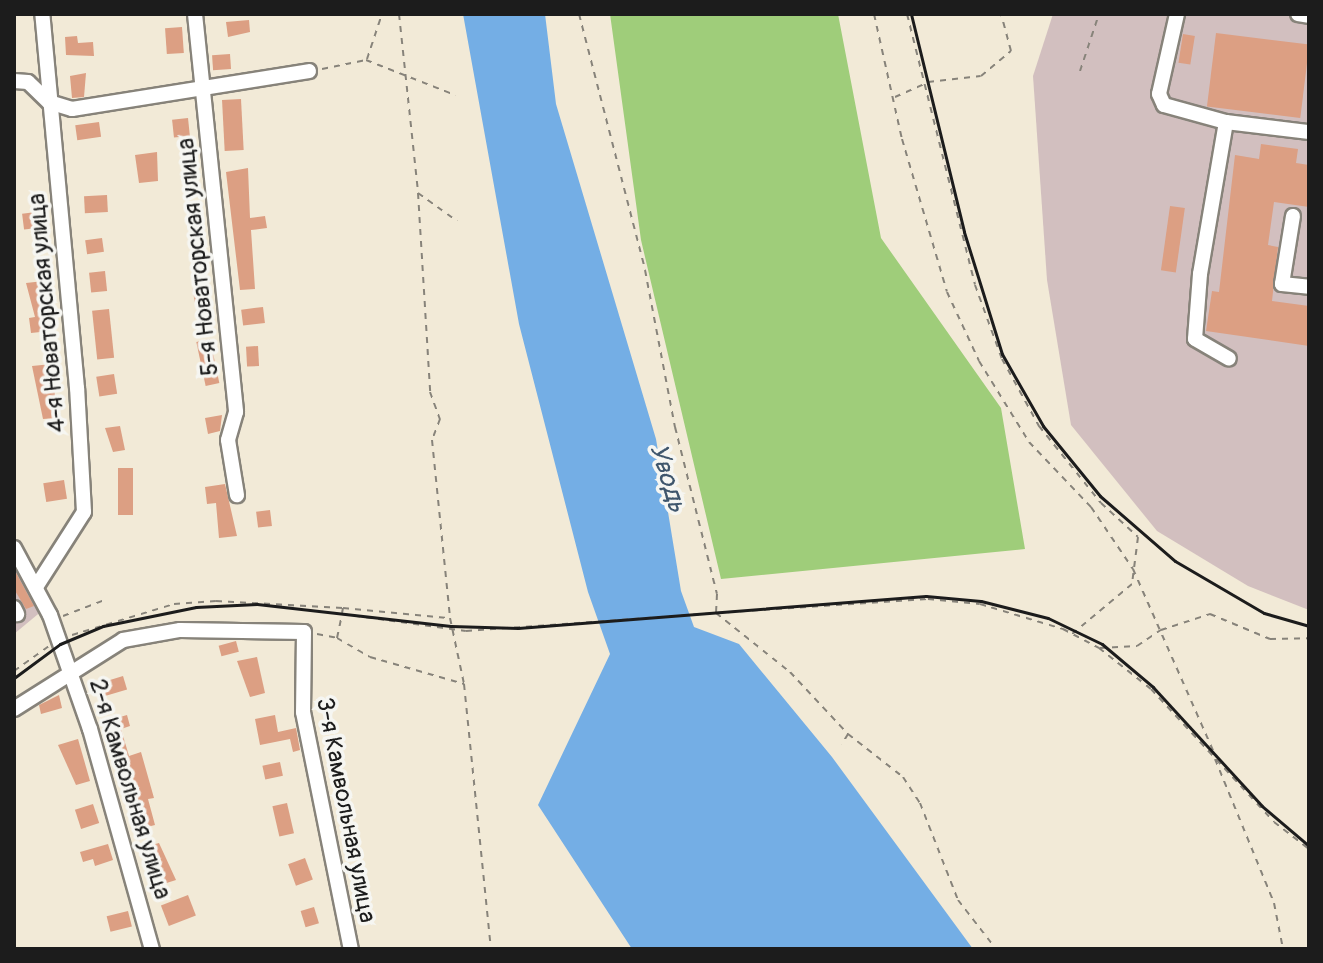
<!DOCTYPE html>
<html>
<head>
<meta charset="utf-8">
<style>
  body { margin:0 }
  #map { position:relative; width:1323px; height:963px; overflow:hidden; background:#f2ead7; font-family:Pangolin,sans-serif }
  div>[style] { position:absolute }
  [style*='--x'] { left:calc(var(--x)*1px); top:calc(var(--y)*1px); width:calc(var(--w)*1px); rotate:calc(var(--a)*1deg) }
  .industrial>* { inset:0; background:#d2bfbf }
  .green>* { inset:0; background:#9fcd7a }
  .water>* { inset:0; background:#74aee5 }
  .building>* { inset:0; background:#dc9f83; transform-origin:0 0 }
  .path>* { height:2px; margin-top:-1px; transform-origin:0; background:repeating-linear-gradient(90deg,#87837a 0 6px,transparent 0 12px) }
  .roads { filter:drop-shadow(2px 0 #87837a) drop-shadow(-2px 0 #87837a) drop-shadow(0 2px #87837a) drop-shadow(0 -2px #87837a) }
  .minor>* { height:14px; margin:-7px; padding:0 7px; transform-origin:7px; border-radius:7px; background:#fff }
  .rail>* { height:3px; margin:-1.5px; padding:0 1.5px; transform-origin:1.5px; border-radius:1.5px; background:#1c1c1c }
  span { translate:-50% -50%; white-space:nowrap; text-align:center; line-height:1.15; -webkit-text-stroke:7px #f6f6f2; paint-order:stroke }
  .street-label { font-size:24px; color:#1c1c1c }
  .water-label { font-size:26px; color:#3f566c; font-style:italic }
  .frame { position:absolute; inset:0; border:16px solid #1c1c1c; pointer-events:none }
</style>
</head>
<body>
<div id="map">
  <div class="industrial">
    <i style="clip-path:polygon(1053px 14px,1309px 14px,1309px 610px,1248px 586px,1157px 531px,1071px 425px,1047px 280px,1033px 76px)"></i>
    <i style="clip-path:polygon(14px 558px,43px 610px,14px 634px)"></i>
  </div>
  <div class="green">
    <i style="clip-path:polygon(610px 14px,838px 14px,881px 238px,1001px 408px,1025px 549px,721px 579px,641px 240px)"></i>
  </div>
  <div class="water">
    <i style="clip-path:polygon(463px 14px,545px 14px,556px 104px,656px 439px,681px 591px,694px 627px,739px 644px,832px 757px,973px 949px,632px 949px,538px 805px,610px 654px,588px 592px,519px 324px)"></i>
  </div>
  <div class="building">
    <i style="clip-path:polygon(249px 20px,250px 32px,228px 37px,226px 22px)"></i>
    <i style="left:182px;top:27px;width:26px;height:17px;rotate:86deg"></i>
    <i style="left:1216px;top:33px;width:94px;height:74px;rotate:7deg"></i>
    <i style="left:1183px;top:34px;width:12px;height:29px;rotate:9deg"></i>
    <i style="clip-path:polygon(77px 36px,78px 43px,93px 42px,94px 56px,66px 55px,65px 37px)"></i>
    <i style="left:230px;top:54px;width:15px;height:18px;rotate:86deg"></i>
    <i style="clip-path:polygon(86px 73px,84px 97px,72px 98px,70px 76px)"></i>
    <i style="left:241px;top:99px;width:51px;height:19px;rotate:87deg"></i>
    <i style="left:188px;top:118px;width:18px;height:16px;rotate:84deg"></i>
    <i style="left:99px;top:122px;width:15px;height:24px;rotate:82deg"></i>
    <i style="clip-path:polygon(194px 142px,199px 178px,182px 180px,184px 143px)"></i>
    <i style="clip-path:polygon(1261px 144px,1298px 149px,1296px 163px,1309px 165px,1309px 207px,1274px 202px,1268px 245px,1278px 247px,1272px 301px,1309px 306px,1309px 346px,1206px 331px,1212px 291px,1219px 292px,1235px 155px,1259px 159px)"></i>
    <i style="clip-path:polygon(157px 152px,158px 181px,139px 183px,135px 155px)"></i>
    <i style="clip-path:polygon(248px 168px,250px 218px,265px 216px,267px 228px,251px 230px,255px 289px,240px 290px,226px 172px)"></i>
    <i style="left:107px;top:195px;width:17px;height:23px;rotate:87deg"></i>
    <i style="left:1170px;top:206px;width:15px;height:65px;rotate:8deg"></i>
    <i style="left:36px;top:212px;width:16px;height:14px;rotate:83deg"></i>
    <i style="left:102px;top:238px;width:14px;height:17px;rotate:82deg"></i>
    <i style="left:105px;top:271px;width:20px;height:16px;rotate:84deg"></i>
    <i style="clip-path:polygon(44px 281px,50px 331px,31px 333px,29px 318px,35px 317px,26px 283px)"></i>
    <i style="left:206px;top:286px;width:16px;height:14px;rotate:79deg"></i>
    <i style="left:263px;top:307px;width:16px;height:22px;rotate:83deg"></i>
    <i style="left:109px;top:309px;width:49px;height:17px;rotate:84deg"></i>
    <i style="left:210px;top:339px;width:45px;height:14px;rotate:78deg"></i>
    <i style="left:258px;top:346px;width:20px;height:12px;rotate:87deg"></i>
    <i style="clip-path:polygon(52px 364px,57px 418px,43px 419px,32px 366px)"></i>
    <i style="left:114px;top:374px;width:20px;height:18px;rotate:81deg"></i>
    <i style="clip-path:polygon(222px 415px,220px 431px,208px 434px,205px 418px)"></i>
    <i style="clip-path:polygon(120px 426px,125px 450px,113px 452px,105px 428px)"></i>
    <i style="left:118px;top:468px;width:15px;height:47px"></i>
    <i style="left:64px;top:480px;width:19px;height:21px;rotate:81deg"></i>
    <i style="clip-path:polygon(225px 484px,237px 536px,219px 538px,216px 503px,207px 504px,205px 487px)"></i>
    <i style="left:270px;top:510px;width:16px;height:14px;rotate:83deg"></i>
    <i style="clip-path:polygon(14px 569px,34px 606px,26px 609px,14px 589px)"></i>
    <i style="left:236px;top:641px;width:11px;height:18px;rotate:75deg"></i>
    <i style="clip-path:polygon(257px 657px,265px 693px,250px 697px,237px 661px)"></i>
    <i style="left:123px;top:676px;width:14px;height:23px;rotate:73deg"></i>
    <i style="clip-path:polygon(59px 695px,62px 708px,41px 714px,39px 705px)"></i>
    <i style="clip-path:polygon(127px 715px,130px 726px,121px 729px,129px 756px,141px 752px,154px 798px,148px 799px,155px 825px,139px 829px,136px 817px,141px 816px,106px 721px)"></i>
    <i style="clip-path:polygon(275px 715px,278px 732px,296px 728px,300px 750px,293px 752px,290px 739px,260px 745px,255px 719px)"></i>
    <i style="clip-path:polygon(78px 739px,90px 781px,76px 785px,58px 745px)"></i>
    <i style="left:280px;top:762px;width:14px;height:18px;rotate:78deg"></i>
    <i style="left:287px;top:803px;width:31px;height:15px;rotate:77deg"></i>
    <i style="left:93px;top:804px;width:20px;height:19px;rotate:72deg"></i>
    <i style="clip-path:polygon(159px 843px,176px 880px,154px 887px,145px 847px)"></i>
    <i style="clip-path:polygon(108px 844px,113px 860px,95px 866px,93px 859px,83px 862px,80px 852px)"></i>
    <i style="left:305px;top:858px;width:23px;height:18px;rotate:70deg"></i>
    <i style="left:188px;top:895px;width:22px;height:29px;rotate:69deg"></i>
    <i style="left:314px;top:907px;width:17px;height:14px;rotate:73deg"></i>
    <i style="left:128px;top:911px;width:16px;height:22px;rotate:76deg"></i>
  </div>
  <div class="path">
    <i style="--x:399;--y:14;--w:180;--a:83.9"></i>
    <i style="--x:418;--y:193;--w:48;--a:35.7"></i>
    <i style="--x:579;--y:14;--w:264;--a:75.5"></i>
    <i style="--x:645;--y:270;--w:160;--a:79.2"></i>
    <i style="--x:675;--y:427;--w:172;--a:75.9"></i>
    <i style="--x:717;--y:594;--w:19;--a:93"></i>
    <i style="--x:716;--y:613;--w:212;--a:-3.8"></i>
    <i style="--x:928;--y:599;--w:52;--a:5.5"></i>
    <i style="--x:980;--y:604;--w:87;--a:16.8"></i>
    <i style="--x:1063;--y:629;--w:41;--a:27.8"></i>
    <i style="--x:1099;--y:648;--w:66;--a:38.3"></i>
    <i style="--x:1151;--y:689;--w:181;--a:47.2"></i>
    <i style="--x:1274;--y:822;--w:44;--a:37.6"></i>
    <i style="--x:874;--y:14;--w:128;--a:77.4"></i>
    <i style="--x:902;--y:139;--w:159;--a:73.6"></i>
    <i style="--x:947;--y:292;--w:76;--a:65.1"></i>
    <i style="--x:979;--y:361;--w:95;--a:58.3"></i>
    <i style="--x:1029;--y:442;--w:90;--a:46.4"></i>
    <i style="--x:1091;--y:507;--w:75;--a:55.9"></i>
    <i style="--x:1133;--y:569;--w:201;--a:66.2"></i>
    <i style="--x:907;--y:14;--w:279;--a:75.9"></i>
    <i style="--x:975;--y:285;--w:79;--a:70"></i>
    <i style="--x:1002;--y:359;--w:77;--a:61.1"></i>
    <i style="--x:1039;--y:426;--w:99;--a:51.2"></i>
    <i style="--x:1101;--y:503;--w:50;--a:42.6"></i>
    <i style="--x:1138;--y:537;--w:47;--a:97.3"></i>
    <i style="--x:1132;--y:584;--w:78;--a:140.2"></i>
    <i style="--x:367;--y:59;--w:47;--a:-71.6"></i>
    <i style="--x:322;--y:69;--w:45;--a:-11.6"></i>
    <i style="--x:366;--y:60;--w:96;--a:21.5"></i>
    <i style="--x:1080;--y:71;--w:60;--a:-71.6"></i>
    <i style="--x:895;--y:97;--w:36;--a:-24"></i>
    <i style="--x:928;--y:82;--w:53;--a:-6.5"></i>
    <i style="--x:981;--y:76;--w:39;--a:-40"></i>
    <i style="--x:1011;--y:51;--w:38;--a:-105"></i>
    <i style="--x:418;--y:193;--w:199;--a:86.5"></i>
    <i style="--x:430;--y:392;--w:29;--a:70"></i>
    <i style="--x:440;--y:419;--w:22;--a:111"></i>
    <i style="--x:432;--y:440;--w:179;--a:84.2"></i>
    <i style="--x:450;--y:618;--w:67;--a:78"></i>
    <i style="--x:343;--y:608;--w:105;--a:5.4"></i>
    <i style="--x:63;--y:616;--w:47;--a:-21.1"></i>
    <i style="--x:317;--y:634;--w:20;--a:11"></i>
    <i style="--x:337;--y:638;--w:38;--a:30"></i>
    <i style="--x:370;--y:657;--w:98;--a:16"></i>
    <i style="--x:464;--y:684;--w:266;--a:84.2"></i>
    <i style="--x:72;--y:635;--w:107;--a:-16.9"></i>
    <i style="--x:174;--y:604;--w:42;--a:-4.1"></i>
    <i style="--x:216;--y:601;--w:127;--a:3.2"></i>
    <i style="--x:343;--y:608;--w:5;--a:101"></i>
    <i style="--x:337;--y:638;--w:25;--a:-78"></i>
    <i style="--x:342;--y:614;--w:125;--a:7.8"></i>
    <i style="--x:466;--y:631;--w:251;--a:-4.1"></i>
    <i style="--x:716;--y:613;--w:95;--a:38.6"></i>
    <i style="--x:790;--y:672;--w:85;--a:46.9"></i>
    <i style="--x:848;--y:734;--w:12;--a:121"></i>
    <i style="--x:1100;--y:648;--w:37;--a:-3"></i>
    <i style="--x:1137;--y:646;--w:29;--a:-34"></i>
    <i style="--x:1161;--y:630;--w:52;--a:-18.1"></i>
    <i style="--x:1210;--y:614;--w:65;--a:22.6"></i>
    <i style="--x:1270;--y:639;--w:39;--a:-1"></i>
    <i style="--x:14;--y:671;--w:43;--a:-35.5"></i>
    <i style="--x:848;--y:734;--w:70;--a:38"></i>
    <i style="--x:903;--y:777;--w:31;--a:57"></i>
    <i style="--x:920;--y:803;--w:104;--a:68.6"></i>
    <i style="--x:958;--y:900;--w:62;--a:52.2"></i>
    <i style="--x:1215;--y:759;--w:156;--a:67.7"></i>
    <i style="--x:1274;--y:903;--w:47;--a:78.9"></i>
  </div>
  <div class="roads">
    <div class="minor">
      <i style="--x:195;--y:14;--w:400;--a:84.1"></i>
      <i style="--x:236;--y:412;--w:29;--a:106"></i>
      <i style="--x:228;--y:440;--w:56;--a:80.7"></i>
      <i style="--x:1177;--y:14;--w:82;--a:102.7"></i>
      <i style="--x:1159;--y:94;--w:12;--a:66"></i>
      <i style="--x:1164;--y:105;--w:64;--a:15.3"></i>
      <i style="--x:1226;--y:122;--w:84;--a:6.9"></i>
      <i style="--x:1298;--y:14;--w:11;--a:10"></i>
      <i style="--x:14;--y:81;--w:14;--a:4"></i>
      <i style="--x:28;--y:82;--w:29;--a:44"></i>
      <i style="--x:49;--y:102;--w:24;--a:17"></i>
      <i style="--x:72;--y:109;--w:240;--a:-9.1"></i>
      <i style="--x:1226;--y:122;--w:154;--a:99.7"></i>
      <i style="--x:1200;--y:274;--w:65;--a:94.4"></i>
      <i style="--x:1195;--y:339;--w:39;--a:30"></i>
      <i style="--x:1293;--y:216;--w:69;--a:99.2"></i>
      <i style="--x:1282;--y:284;--w:27;--a:6"></i>
      <i style="--x:14;--y:548;--w:76;--a:61.8"></i>
      <i style="--x:50;--y:615;--w:121;--a:70.7"></i>
      <i style="--x:90;--y:729;--w:229;--a:74.3"></i>
      <i style="--x:36;--y:587;--w:89;--a:-57.4"></i>
      <i style="--x:84;--y:512;--w:124;--a:-93.2"></i>
      <i style="--x:77;--y:388;--w:376;--a:-95.3"></i>
      <i style="--x:14;--y:608;--w:7;--a:63"></i>
      <i style="--x:14;--y:709;--w:129;--a:-32.3"></i>
      <i style="--x:123;--y:640;--w:58;--a:-10"></i>
      <i style="--x:180;--y:630;--w:124;--a:0.9"></i>
      <i style="--x:304;--y:632;--w:80;--a:90.7"></i>
      <i style="--x:303;--y:712;--w:242;--a:78.6"></i>
    </div>
  </div>
  <div class="rail">
    <i style="--x:911;--y:14;--w:224;--a:76.3"></i>
    <i style="--x:964;--y:232;--w:128;--a:72.7"></i>
    <i style="--x:1002;--y:354;--w:83;--a:60.3"></i>
    <i style="--x:1043;--y:426;--w:90;--a:50.8"></i>
    <i style="--x:1100;--y:496;--w:99;--a:40.9"></i>
    <i style="--x:1175;--y:561;--w:103;--a:30.3"></i>
    <i style="--x:1264;--y:613;--w:47;--a:16.1"></i>
    <i style="--x:14;--y:678;--w:57;--a:-36.5"></i>
    <i style="--x:60;--y:644;--w:47;--a:-22.7"></i>
    <i style="--x:103;--y:626;--w:95;--a:-11.5"></i>
    <i style="--x:196;--y:607;--w:61;--a:-2.8"></i>
    <i style="--x:257;--y:604;--w:195;--a:6.5"></i>
    <i style="--x:451;--y:626;--w:67;--a:1.7"></i>
    <i style="--x:518;--y:628;--w:409;--a:-4.5"></i>
    <i style="--x:926;--y:596;--w:55;--a:5.2"></i>
    <i style="--x:981;--y:601;--w:69;--a:14.2"></i>
    <i style="--x:1048;--y:618;--w:60;--a:25.7"></i>
    <i style="--x:1102;--y:644;--w:67;--a:40.1"></i>
    <i style="--x:1153;--y:687;--w:161;--a:47.5"></i>
    <i style="--x:1262;--y:806;--w:62;--a:40.4"></i>
  </div>
  <div class="street-label">
    <span style="left:198px;top:257px;rotate:-96deg">5-я Новаторская улица</span>
    <span style="left:47px;top:313px;rotate:-95deg">4-я Новаторская улица</span>
    <span style="left:130px;top:789px;rotate:73deg">2-я Камвольная улица</span>
    <span style="left:346px;top:810px;rotate:79deg">3-я Камвольная улица</span>
  </div>
  <div class="water-label">
    <span style="left:667px;top:478px;rotate:73deg">Уводь</span>
  </div>
  <div class="frame"></div>
</div>
</body>
</html>
